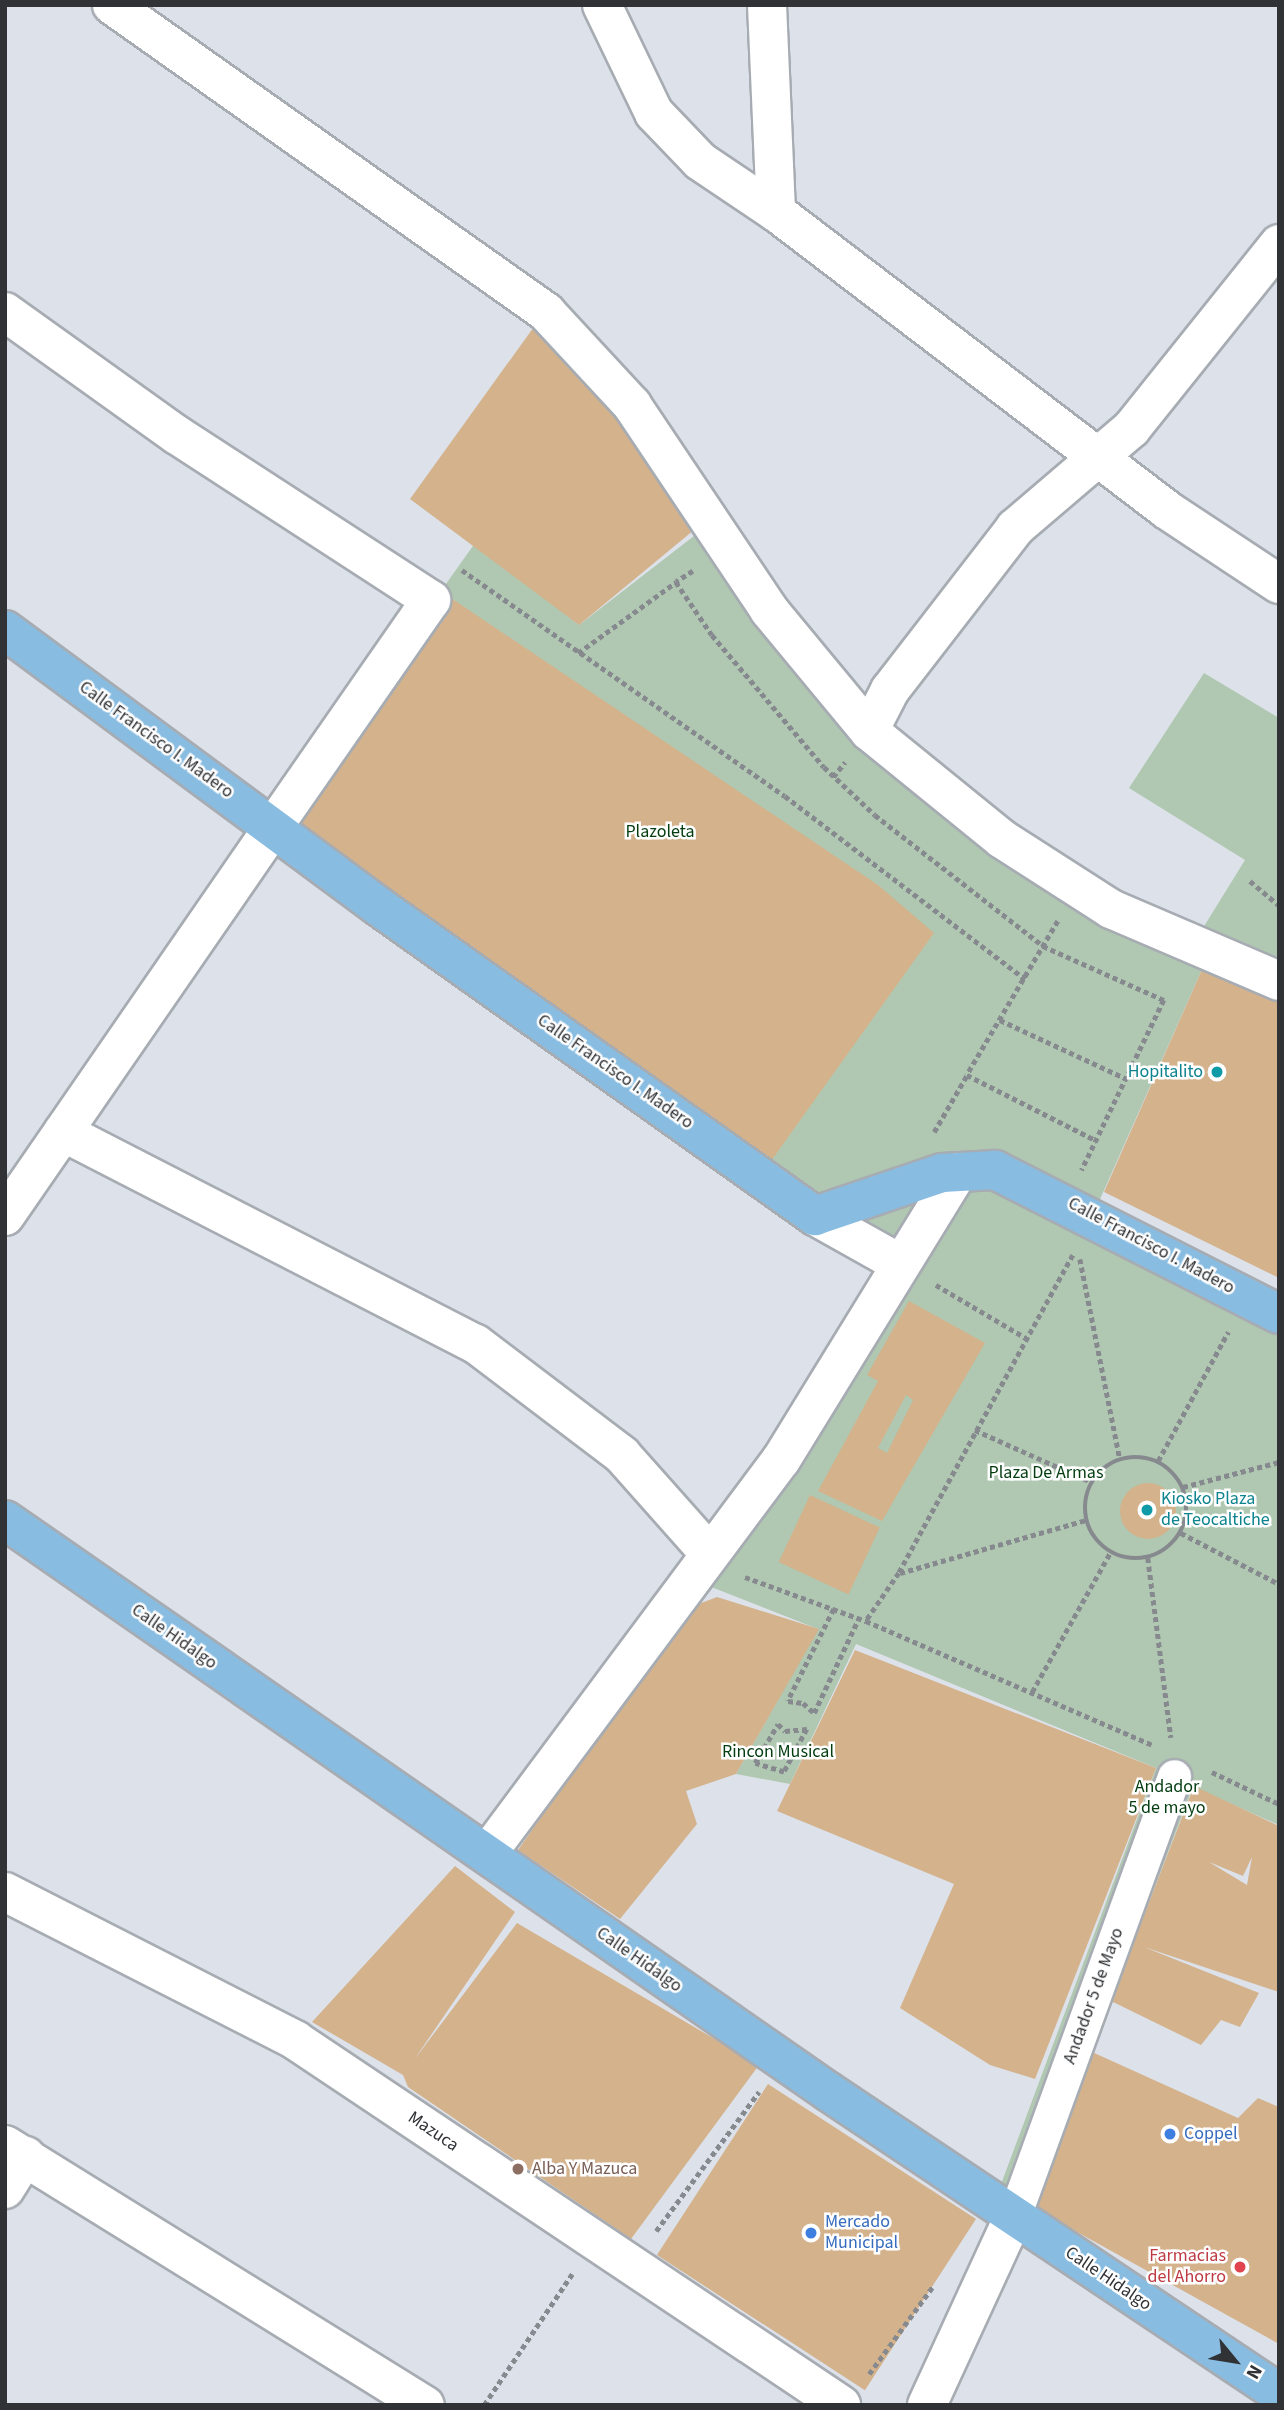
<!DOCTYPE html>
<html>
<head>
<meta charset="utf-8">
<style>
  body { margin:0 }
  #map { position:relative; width:1284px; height:2410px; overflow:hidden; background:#dde2ea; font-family:"Source Sans 3",sans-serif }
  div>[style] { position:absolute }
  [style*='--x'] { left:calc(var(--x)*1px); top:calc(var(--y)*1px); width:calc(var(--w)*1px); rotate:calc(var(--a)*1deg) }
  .green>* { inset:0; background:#b0c8b1 }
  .building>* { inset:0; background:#d3b28c; transform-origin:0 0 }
  .round { border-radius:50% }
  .path>* { height:4.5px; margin-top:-2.25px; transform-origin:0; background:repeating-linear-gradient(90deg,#868a8f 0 5px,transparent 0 8.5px) }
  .path>.ring { margin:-2.25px; padding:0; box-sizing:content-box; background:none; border:4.5px solid #868a8f; border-radius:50% }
  .roads { filter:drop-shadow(2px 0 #a7acb3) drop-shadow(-2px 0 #a7acb3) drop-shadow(0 2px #a7acb3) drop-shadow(0 -2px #a7acb3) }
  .pedestrian>* { height:33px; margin:-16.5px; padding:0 16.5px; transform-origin:16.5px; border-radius:16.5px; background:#fff }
  .minor>* { height:38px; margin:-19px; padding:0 19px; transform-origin:19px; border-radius:19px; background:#fff }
  .tertiary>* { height:38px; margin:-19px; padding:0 19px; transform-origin:19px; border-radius:19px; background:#fff }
  .secondary>* { height:38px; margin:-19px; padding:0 19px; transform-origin:19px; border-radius:19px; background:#fff }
  .primary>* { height:38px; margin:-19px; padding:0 19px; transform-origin:19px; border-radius:19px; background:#88bce1 }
  .dots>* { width:19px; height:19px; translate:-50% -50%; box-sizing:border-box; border:4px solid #fff; border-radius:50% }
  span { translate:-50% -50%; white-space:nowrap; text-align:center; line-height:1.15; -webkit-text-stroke:5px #fff; paint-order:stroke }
  .street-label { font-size:18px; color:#303235 }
  .park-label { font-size:18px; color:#023c0f }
  .culture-label { font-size:18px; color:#0d838f }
  .right { translate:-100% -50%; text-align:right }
  .left { translate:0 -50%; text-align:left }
  .shop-label { font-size:18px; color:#366cbe }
  .education-label { font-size:18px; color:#785e54 }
  .health-label { font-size:18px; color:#be3a42 }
  .frame { position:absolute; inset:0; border:7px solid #303235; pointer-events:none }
  .north { position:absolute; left:1200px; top:2326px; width:70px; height:70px; -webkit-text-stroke:5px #fff; paint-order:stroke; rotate:120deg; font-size:19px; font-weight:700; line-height:28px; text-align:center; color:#303235 }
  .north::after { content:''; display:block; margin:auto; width:24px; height:32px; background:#303235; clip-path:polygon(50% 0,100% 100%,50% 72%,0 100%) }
</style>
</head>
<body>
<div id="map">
  <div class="green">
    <i style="clip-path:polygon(703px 529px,864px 734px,1204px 965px,1093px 1215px,1279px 1314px,1279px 1825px,1193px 1787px,1026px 2224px,994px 2203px,1156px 1768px,856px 1644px,790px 1784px,736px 1774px,818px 1629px,691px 1579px,888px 1279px,274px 826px,475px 543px,579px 625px)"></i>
    <i style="clip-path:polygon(1204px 673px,1279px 718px,1279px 970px,1198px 936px,1245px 860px,1129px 788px)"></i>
  </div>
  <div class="building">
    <i style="clip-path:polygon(536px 324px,625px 410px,700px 525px,579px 625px,410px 499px)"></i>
    <i style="clip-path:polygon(448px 596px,878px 885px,934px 933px,766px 1168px,478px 975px,300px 823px)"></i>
    <i style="clip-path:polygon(1204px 965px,1279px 993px,1279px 1278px,1104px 1192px)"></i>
    <i style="clip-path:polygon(evenodd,909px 1301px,985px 1343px,882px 1521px,818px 1491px,878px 1381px,867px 1375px,909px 1301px,906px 1395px,913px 1400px,887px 1453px,878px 1448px,906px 1395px)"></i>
    <i class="round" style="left:1120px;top:1483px;width:56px;height:56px"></i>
    <i style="left:810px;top:1495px;width:77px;height:74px;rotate:25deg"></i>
    <i style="clip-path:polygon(717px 1597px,819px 1629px,736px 1774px,686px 1791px,697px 1824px,620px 1919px,518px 1850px,637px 1679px,696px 1605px)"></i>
    <i style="clip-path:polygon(855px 1650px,1156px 1768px,1035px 2079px,990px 2065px,900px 2008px,954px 1884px,777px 1811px)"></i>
    <i style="clip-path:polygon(evenodd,1194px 1786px,1279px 1826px,1279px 1992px,1144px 1947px,1259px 1993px,1240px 2027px,1221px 2020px,1201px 2045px,1111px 2001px,1194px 1786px,1252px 1857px,1247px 1885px,1209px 1862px,1243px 1876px,1252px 1857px)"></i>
    <i style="clip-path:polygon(455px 1866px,515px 1912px,414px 2060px,517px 1923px,759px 2065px,631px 2239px,408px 2087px,403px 2075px,312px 2022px)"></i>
    <i style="clip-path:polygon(1092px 2052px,1238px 2118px,1258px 2098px,1279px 2107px,1279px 2344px,1032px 2207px)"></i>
    <i style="left:768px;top:2084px;width:248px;height:204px;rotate:33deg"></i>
  </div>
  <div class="path">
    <i style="--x:462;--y:570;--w:394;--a:35"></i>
    <i style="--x:785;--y:796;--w:302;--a:37.3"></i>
    <i style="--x:693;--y:571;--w:20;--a:147"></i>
    <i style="--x:676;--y:582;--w:64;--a:55.8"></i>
    <i style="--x:712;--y:635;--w:173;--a:49.7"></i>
    <i style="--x:824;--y:767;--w:70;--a:43.3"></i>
    <i style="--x:875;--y:815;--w:213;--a:37.9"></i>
    <i style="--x:1043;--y:946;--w:133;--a:24.1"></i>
    <i style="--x:1164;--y:1000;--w:189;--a:115.8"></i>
    <i style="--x:578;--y:653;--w:121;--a:-35.9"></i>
    <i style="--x:833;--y:777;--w:19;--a:-51"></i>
    <i style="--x:1250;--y:881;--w:38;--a:40"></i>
    <i style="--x:1058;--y:921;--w:179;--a:120.6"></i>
    <i style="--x:967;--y:1075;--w:146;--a:26.9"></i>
    <i style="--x:1000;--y:1020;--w:140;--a:24.9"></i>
    <i style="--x:934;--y:1132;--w:66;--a:-59.9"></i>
    <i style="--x:1073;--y:1255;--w:362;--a:118.7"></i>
    <i style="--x:899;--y:1573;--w:58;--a:124.5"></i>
    <i style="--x:866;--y:1621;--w:313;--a:23.4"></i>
    <i style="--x:1080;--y:1259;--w:204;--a:78.7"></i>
    <i style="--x:936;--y:1285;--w:104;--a:30.5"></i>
    <i style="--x:975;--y:1430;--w:127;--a:24.1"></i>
    <i class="ring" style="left:1085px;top:1457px;width:97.5px;height:97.5px"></i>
    <i style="--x:1158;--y:1461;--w:147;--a:-61.5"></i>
    <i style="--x:1183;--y:1487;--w:99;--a:-14.6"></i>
    <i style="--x:1181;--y:1533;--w:110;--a:27.5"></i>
    <i style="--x:1148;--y:1558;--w:181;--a:82.7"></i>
    <i style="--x:900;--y:1573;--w:193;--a:-15.9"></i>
    <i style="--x:745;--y:1577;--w:129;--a:20"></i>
    <i style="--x:834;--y:1609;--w:103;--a:116.6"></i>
    <i style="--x:788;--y:1701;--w:15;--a:8"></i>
    <i style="--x:803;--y:1703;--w:15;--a:42"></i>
    <i style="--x:814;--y:1713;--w:105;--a:-64.7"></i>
    <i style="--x:1032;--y:1692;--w:159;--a:-60.7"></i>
    <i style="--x:778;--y:1724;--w:10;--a:45"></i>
    <i style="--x:785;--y:1731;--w:22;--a:-5"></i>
    <i style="--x:807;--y:1729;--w:49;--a:118.1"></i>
    <i style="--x:784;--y:1772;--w:30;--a:-163"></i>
    <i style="--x:755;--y:1763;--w:45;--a:-59.5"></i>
    <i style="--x:1212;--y:1772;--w:74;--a:25.5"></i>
    <i style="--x:656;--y:2231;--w:173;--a:-53.5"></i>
    <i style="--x:869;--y:2374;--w:110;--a:-53.9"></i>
    <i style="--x:484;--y:2405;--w:158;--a:-56.1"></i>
  </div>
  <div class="roads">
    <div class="pedestrian">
      <i style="--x:1014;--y:2216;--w:468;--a:-70"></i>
    </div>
    <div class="minor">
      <i style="--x:112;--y:5;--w:532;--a:35.27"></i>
      <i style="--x:546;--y:312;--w:127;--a:47.2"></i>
      <i style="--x:632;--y:405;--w:247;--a:56.2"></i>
      <i style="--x:769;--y:610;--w:157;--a:50.4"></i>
      <i style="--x:869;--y:731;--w:171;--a:39.1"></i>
      <i style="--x:1002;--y:839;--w:130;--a:32.7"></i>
      <i style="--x:1111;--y:909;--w:183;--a:23.2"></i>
      <i style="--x:602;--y:5;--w:120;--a:64.3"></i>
      <i style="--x:654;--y:113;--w:66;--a:46.2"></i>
      <i style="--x:700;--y:161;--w:92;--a:33.9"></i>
      <i style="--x:776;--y:212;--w:492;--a:37.3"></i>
      <i style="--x:1167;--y:510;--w:134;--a:33.5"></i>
      <i style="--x:767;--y:5;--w:207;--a:87.5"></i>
      <i style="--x:5;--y:312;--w:211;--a:35.6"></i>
      <i style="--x:177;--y:435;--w:303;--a:33"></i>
      <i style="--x:431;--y:600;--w:275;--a:124.8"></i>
      <i style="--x:869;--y:731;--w:46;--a:-62.9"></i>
      <i style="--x:890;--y:690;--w:205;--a:-52.3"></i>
      <i style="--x:1015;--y:528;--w:153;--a:-40.5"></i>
      <i style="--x:1131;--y:429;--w:237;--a:-51.3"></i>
      <i style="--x:63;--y:1132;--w:464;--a:27.2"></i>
      <i style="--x:476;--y:1344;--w:183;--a:37.2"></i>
      <i style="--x:622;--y:1455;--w:132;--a:48.4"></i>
      <i style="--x:815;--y:1216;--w:96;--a:29.2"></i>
      <i style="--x:487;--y:1854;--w:492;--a:-53.3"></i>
      <i style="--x:781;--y:1460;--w:338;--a:-58.4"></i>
      <i style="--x:5;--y:2189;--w:39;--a:-58"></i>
    </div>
    <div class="tertiary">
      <i style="--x:5;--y:1216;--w:474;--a:-55.4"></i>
    </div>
    <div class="secondary">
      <i style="--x:5;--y:1892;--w:326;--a:27"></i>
      <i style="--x:295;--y:2040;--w:657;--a:33.76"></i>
      <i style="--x:5;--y:2145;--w:494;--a:31.8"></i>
      <i style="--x:927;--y:2405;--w:208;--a:-65.3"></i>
    </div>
    <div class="primary">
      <i style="--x:5;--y:630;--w:464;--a:36.5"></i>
      <i style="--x:378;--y:906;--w:536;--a:35.35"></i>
      <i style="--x:815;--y:1216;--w:134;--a:-18.7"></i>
      <i style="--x:942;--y:1173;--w:53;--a:-3.2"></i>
      <i style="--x:995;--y:1170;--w:318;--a:26.9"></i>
      <i style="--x:5;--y:1520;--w:1003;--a:34.77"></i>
      <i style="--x:829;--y:2092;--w:541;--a:33.78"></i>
    </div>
  </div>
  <div class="dots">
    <i style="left:1217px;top:1072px;background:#0f9aa8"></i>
    <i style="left:1147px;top:1510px;background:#0f9aa8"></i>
    <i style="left:1170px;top:2134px;background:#3f7fe0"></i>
    <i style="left:518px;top:2169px;background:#8d6e63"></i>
    <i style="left:811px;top:2233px;background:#3f7fe0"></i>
    <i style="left:1240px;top:2267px;background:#e0444e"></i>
  </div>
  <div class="street-label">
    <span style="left:156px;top:740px;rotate:36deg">Calle Francisco I. Madero</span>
    <span style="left:615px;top:1072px;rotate:35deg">Calle Francisco I. Madero</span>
    <span style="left:1151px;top:1246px;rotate:28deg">Calle Francisco I. Madero</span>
    <span style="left:174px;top:1637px;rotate:35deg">Calle Hidalgo</span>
    <span style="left:639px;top:1960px;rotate:35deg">Calle Hidalgo</span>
    <span style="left:1094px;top:1996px;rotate:-70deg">Andador 5 de Mayo</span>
    <span style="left:433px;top:2132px;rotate:34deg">Mazuca</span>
    <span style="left:1108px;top:2279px;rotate:34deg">Calle Hidalgo</span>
  </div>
  <div class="park-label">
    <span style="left:660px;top:832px">Plazoleta</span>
    <span style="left:1046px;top:1473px">Plaza De Armas</span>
    <span style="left:778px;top:1752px">Rincon Musical</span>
    <span style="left:1167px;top:1798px">Andador<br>5 de mayo</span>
  </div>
  <div class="culture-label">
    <span class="right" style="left:1203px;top:1072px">Hopitalito</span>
    <span class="left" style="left:1161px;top:1510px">Kiosko Plaza<br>de Teocaltiche</span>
  </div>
  <div class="shop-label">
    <span class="left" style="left:1184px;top:2134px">Coppel</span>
    <span class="left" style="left:825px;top:2233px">Mercado<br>Municipal</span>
  </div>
  <div class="education-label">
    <span class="left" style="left:532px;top:2169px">Alba Y Mazuca</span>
  </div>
  <div class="health-label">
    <span class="right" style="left:1226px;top:2267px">Farmacias<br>del Ahorro</span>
  </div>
  <div class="frame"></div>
  <div class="north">N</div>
</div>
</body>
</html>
